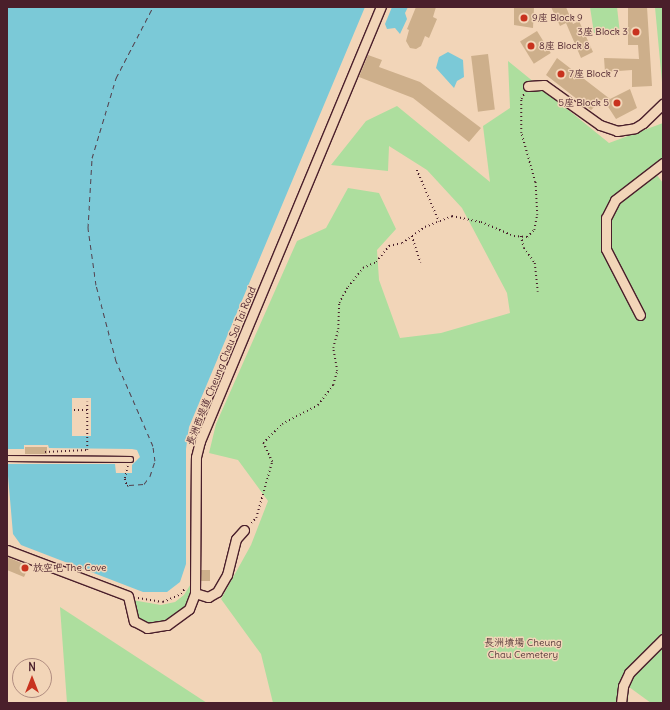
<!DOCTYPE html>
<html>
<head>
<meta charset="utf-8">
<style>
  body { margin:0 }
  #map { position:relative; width:670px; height:710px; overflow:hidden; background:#f2d5b8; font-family:Delius,"LXGW WenKai TC",sans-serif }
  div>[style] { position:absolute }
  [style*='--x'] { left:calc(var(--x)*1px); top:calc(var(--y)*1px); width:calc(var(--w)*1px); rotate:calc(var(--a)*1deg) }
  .green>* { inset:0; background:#adde9e }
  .water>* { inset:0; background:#7bc9d7 }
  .pier>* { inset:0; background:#f2d5b8; transform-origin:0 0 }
  .ferry>* { height:1px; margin-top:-0.5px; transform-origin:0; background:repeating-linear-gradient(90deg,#54414d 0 5px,transparent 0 9px) }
  .building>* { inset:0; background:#cdaf8b; transform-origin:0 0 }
  .path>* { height:1.5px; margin-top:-0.75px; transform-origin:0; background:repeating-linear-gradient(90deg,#4a1f2b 0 1px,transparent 0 4px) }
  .roads { filter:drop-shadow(1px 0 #4a1f2b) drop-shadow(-1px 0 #4a1f2b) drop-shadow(0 1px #4a1f2b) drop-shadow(0 -1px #4a1f2b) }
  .service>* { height:4.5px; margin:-2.25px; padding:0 2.25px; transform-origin:2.25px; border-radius:2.25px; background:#f2d5b8 }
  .minor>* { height:9px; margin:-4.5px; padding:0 4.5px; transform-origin:4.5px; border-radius:4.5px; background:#f2d5b8 }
  .dots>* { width:11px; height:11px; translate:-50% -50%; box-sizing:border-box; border:2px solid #f2d5b8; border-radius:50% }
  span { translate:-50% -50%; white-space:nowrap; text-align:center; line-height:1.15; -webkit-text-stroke:3px #f2d5b8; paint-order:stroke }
  .poi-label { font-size:10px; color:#4a1f2b }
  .left { translate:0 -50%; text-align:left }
  .right { translate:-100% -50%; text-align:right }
  .street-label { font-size:10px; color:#4a1f2b }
  .park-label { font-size:10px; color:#593c3c }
  .frame { position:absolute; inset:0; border:8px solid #4a1f2b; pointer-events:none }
  .north { position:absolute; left:12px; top:658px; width:40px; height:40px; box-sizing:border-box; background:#f2d5b8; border:1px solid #af8c80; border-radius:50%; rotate:0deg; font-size:11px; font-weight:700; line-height:16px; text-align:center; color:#4a1f2b }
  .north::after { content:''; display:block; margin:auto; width:14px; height:18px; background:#c8321e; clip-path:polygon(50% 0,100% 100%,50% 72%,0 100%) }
</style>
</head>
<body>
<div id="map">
  <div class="green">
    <i style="clip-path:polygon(590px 7px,617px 7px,620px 34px,594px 33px)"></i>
    <i style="clip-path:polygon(655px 7px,663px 7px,663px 93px)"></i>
    <i style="clip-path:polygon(508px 61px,609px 143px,663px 123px,663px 169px,656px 174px,663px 183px,663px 703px,651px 703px,629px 687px,628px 703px,273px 703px,261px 654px,221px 599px,251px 545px,268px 501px,238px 460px,209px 453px,216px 424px,297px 241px,326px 228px,348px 188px,379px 193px,396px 229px,377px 250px,379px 280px,400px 338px,441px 333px,510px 313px,507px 293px,462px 208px,427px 170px,389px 146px,388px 171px,331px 165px,366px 121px,397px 106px,490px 182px,483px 126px,510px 108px)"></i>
    <i style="clip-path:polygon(192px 582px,188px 603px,180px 612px,164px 622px,148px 625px,137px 619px,132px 600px,161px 605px,175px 602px,184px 595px)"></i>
    <i style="clip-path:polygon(60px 607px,207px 703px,67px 703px)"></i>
  </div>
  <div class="water">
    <i style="clip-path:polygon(7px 7px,365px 7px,189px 427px,186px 449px,186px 564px,180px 582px,167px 592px,143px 592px,21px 545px,13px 534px,7px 464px,115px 464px,116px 473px,132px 473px,132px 465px,140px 457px,137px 450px,132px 449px,49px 448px,48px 445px,24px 445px,24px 449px,7px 449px)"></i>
    <i style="clip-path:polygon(392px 7px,408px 7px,405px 13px,407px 19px,400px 34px,395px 28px,387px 29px,385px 24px)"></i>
    <i style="clip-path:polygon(448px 52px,463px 60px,464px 77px,457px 81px,454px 88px,436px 68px,439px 57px)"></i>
  </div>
  <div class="pier">
    <i style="left:72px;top:398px;width:19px;height:38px"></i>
  </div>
  <div class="ferry">
    <i style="--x:129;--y:485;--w:15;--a:-4"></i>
    <i style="--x:144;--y:484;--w:10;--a:-53"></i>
    <i style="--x:150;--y:476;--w:16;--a:-72"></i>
    <i style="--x:155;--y:461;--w:15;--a:-98"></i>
    <i style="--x:153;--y:446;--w:93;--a:-113.5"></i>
    <i style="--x:116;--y:361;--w:79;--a:-104.7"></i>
    <i style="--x:96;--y:285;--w:58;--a:-98"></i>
    <i style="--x:88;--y:228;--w:70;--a:-86.7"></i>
    <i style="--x:92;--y:158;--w:84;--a:-73.3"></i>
    <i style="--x:116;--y:78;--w:80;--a:-62.5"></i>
  </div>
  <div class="building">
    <i style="clip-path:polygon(416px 7px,436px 7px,433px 17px,437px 19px,429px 38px,425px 36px,421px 46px,416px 49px,410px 48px,406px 41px,409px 30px,407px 29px)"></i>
    <i style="clip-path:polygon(514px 7px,534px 7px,533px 28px,514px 25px)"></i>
    <i style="clip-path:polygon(551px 7px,566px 7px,573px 24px,579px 21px,593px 52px,581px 58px,566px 23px,560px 26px)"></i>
    <i style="clip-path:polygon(628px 7px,647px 7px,652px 86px,632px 87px,632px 70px,605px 72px,604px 58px,639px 59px,638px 45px,628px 45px)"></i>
    <i style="left:537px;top:31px;width:26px;height:20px;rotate:58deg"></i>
    <i style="left:488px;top:54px;width:56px;height:17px;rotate:83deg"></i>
    <i style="clip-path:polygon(368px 55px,382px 60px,379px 67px,420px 82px,481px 128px,469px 142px,413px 98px,359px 77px)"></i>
    <i style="clip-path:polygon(557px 58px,610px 99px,630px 89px,637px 108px,616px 119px,603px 99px,591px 110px,546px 75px)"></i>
    <i style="left:25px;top:447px;width:22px;height:7px"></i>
    <i style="clip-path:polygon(7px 557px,29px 566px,24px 577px,7px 570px)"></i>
    <i style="left:201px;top:570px;width:9px;height:11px"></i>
  </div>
  <div class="path">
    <i style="--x:417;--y:170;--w:56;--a:66.7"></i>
    <i style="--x:412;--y:236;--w:28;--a:72"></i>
    <i style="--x:521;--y:236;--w:12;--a:76"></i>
    <i style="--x:524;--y:248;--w:19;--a:54"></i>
    <i style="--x:535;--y:263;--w:29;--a:84"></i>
    <i style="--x:74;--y:410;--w:13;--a:0"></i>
    <i style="--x:45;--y:452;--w:42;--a:-2.7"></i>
    <i style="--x:87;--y:450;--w:48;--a:-90"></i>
    <i style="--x:128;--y:466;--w:13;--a:103"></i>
    <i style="--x:125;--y:479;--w:7;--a:74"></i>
    <i style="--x:127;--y:486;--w:2;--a:-27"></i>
    <i style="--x:251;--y:523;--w:7;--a:-45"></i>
    <i style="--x:256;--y:518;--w:58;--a:-74.1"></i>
    <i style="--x:272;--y:462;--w:21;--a:-115"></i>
    <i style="--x:263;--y:443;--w:27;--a:-45"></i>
    <i style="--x:282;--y:424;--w:41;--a:-27.8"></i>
    <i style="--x:318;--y:405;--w:25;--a:-53"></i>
    <i style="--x:333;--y:385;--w:15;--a:-74"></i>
    <i style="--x:337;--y:371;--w:23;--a:-100"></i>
    <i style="--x:333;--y:348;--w:20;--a:-75"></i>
    <i style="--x:338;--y:329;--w:26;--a:-88"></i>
    <i style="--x:339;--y:303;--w:18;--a:-61"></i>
    <i style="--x:348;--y:287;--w:24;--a:-52"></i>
    <i style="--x:363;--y:268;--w:14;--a:-25"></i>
    <i style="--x:376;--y:262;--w:21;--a:-51"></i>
    <i style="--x:389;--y:246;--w:13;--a:-13"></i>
    <i style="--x:402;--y:243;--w:28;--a:-35"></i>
    <i style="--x:425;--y:227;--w:29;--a:-22"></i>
    <i style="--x:452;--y:216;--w:30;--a:12"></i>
    <i style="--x:481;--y:222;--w:36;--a:23"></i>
    <i style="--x:514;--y:236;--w:13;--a:4"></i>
    <i style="--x:527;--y:237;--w:10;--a:-45"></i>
    <i style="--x:534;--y:230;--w:15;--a:-79"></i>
    <i style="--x:537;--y:215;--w:33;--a:-93"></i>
    <i style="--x:535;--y:182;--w:51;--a:-105.9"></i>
    <i style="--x:521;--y:133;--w:34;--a:-90"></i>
    <i style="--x:521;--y:99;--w:6;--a:-59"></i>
    <i style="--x:138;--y:598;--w:25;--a:9"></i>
    <i style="--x:163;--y:602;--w:20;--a:-24"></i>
    <i style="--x:181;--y:594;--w:7;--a:-56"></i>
  </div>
  <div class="roads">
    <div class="service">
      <i style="--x:7;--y:458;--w:123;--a:0.5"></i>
    </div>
    <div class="minor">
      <i style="--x:528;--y:86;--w:16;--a:-4"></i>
      <i style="--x:544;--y:85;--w:69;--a:35.5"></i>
      <i style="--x:600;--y:125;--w:18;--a:19"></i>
      <i style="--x:617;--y:131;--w:18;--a:-9"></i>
      <i style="--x:635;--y:128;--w:9;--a:-32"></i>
      <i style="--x:643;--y:123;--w:28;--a:-44"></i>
      <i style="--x:640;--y:315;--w:74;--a:-117.3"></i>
      <i style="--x:606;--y:249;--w:31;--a:-90"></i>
      <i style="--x:606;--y:218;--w:20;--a:-63"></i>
      <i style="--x:615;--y:200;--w:61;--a:-37.6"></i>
      <i style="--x:7;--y:550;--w:129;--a:20.8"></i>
      <i style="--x:128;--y:596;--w:26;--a:77"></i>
      <i style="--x:134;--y:621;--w:15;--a:28"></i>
      <i style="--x:147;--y:628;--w:20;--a:-9"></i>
      <i style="--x:167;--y:625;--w:27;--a:-36"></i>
      <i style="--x:189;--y:609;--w:17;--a:-69"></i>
      <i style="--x:195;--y:593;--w:136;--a:-89.6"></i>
      <i style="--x:196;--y:457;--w:16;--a:-76"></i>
      <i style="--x:200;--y:441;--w:470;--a:-67.4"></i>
      <i style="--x:195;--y:593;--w:14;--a:17"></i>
      <i style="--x:208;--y:597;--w:10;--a:-29"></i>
      <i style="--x:217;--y:592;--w:20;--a:-60"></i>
      <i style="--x:227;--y:575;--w:37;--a:-76"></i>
      <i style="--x:236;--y:539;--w:12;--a:-48"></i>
      <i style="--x:621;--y:703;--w:17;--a:-83"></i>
      <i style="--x:623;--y:686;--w:14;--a:-65"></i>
      <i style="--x:629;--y:673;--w:48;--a:-45"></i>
    </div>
  </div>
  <div class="dots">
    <i style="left:524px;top:18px;background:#c8321e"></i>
    <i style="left:636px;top:32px;background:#c8321e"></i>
    <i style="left:531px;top:46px;background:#c8321e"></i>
    <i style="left:561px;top:74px;background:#c8321e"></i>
    <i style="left:617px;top:103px;background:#c8321e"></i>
    <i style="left:25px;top:568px;background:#c8321e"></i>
  </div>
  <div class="poi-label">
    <span class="left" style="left:532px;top:18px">9座 Block 9</span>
    <span class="right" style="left:628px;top:32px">3座 Block 3</span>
    <span class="left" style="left:539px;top:46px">8座 Block 8</span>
    <span class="left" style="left:569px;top:74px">7座 Block 7</span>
    <span class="right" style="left:609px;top:103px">5座 Block 5</span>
    <span class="left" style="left:33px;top:568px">放空吧 The Cove</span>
  </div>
  <div class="street-label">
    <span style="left:221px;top:366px;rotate:-68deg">長洲西堤道 Cheung Chau Sai Tai Road</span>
  </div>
  <div class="park-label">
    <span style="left:523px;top:648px">長洲墳場 Cheung<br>Chau Cemetery</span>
  </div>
  <div class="frame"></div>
  <div class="north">N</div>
</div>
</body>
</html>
